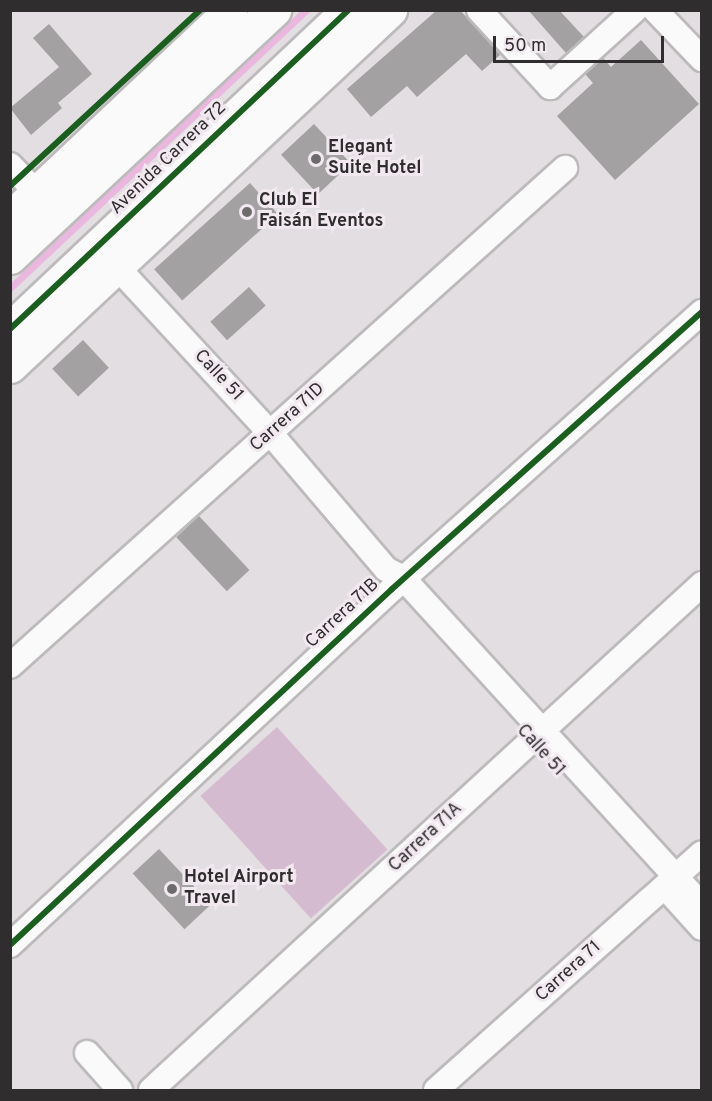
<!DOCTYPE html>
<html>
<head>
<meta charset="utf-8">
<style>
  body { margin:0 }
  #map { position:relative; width:712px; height:1101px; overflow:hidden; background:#e2dee1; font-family:Overpass,sans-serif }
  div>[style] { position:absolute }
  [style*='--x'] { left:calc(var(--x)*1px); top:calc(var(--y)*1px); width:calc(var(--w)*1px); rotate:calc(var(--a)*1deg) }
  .green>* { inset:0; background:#d5bbcf; transform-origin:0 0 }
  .stream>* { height:7px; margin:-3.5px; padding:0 3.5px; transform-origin:3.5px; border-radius:3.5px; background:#eab8df }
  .building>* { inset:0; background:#a4a1a3; transform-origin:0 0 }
  .roads { filter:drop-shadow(2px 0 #bdbabc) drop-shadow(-2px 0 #bdbabc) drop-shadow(0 2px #bdbabc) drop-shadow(0 -2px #bdbabc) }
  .minor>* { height:24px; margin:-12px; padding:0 12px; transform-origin:12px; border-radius:12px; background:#fbfafa }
  .highway>* { height:33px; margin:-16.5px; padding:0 16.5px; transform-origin:16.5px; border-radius:16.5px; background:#fbfafa }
  .cycleway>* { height:6px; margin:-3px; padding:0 3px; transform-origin:3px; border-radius:3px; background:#1b5e20 }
  .dots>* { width:16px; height:16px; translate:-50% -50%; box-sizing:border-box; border:3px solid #f1e9ef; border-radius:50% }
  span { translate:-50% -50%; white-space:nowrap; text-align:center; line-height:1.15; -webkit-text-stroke:6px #f1e9ef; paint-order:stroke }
  .poi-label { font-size:18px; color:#302d2f; font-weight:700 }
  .left { translate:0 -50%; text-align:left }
  .street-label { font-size:18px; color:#302d2f }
  .frame { position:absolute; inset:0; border:12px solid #302d2f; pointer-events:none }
  .scale { position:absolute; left:493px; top:36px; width:171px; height:27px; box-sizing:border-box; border:3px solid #302d2f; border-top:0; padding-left:8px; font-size:18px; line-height:21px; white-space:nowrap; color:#302d2f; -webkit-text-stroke:4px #f1e9ef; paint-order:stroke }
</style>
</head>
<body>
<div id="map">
  <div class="green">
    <i style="left:277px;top:727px;width:165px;height:103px;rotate:48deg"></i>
  </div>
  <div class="stream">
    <i style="--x:10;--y:288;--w:406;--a:-43.2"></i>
  </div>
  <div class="building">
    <i style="clip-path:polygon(437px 10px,460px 10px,500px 55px,482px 71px,466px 54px,417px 97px,407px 86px,371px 117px,347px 89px)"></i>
    <i style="clip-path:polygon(528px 10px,559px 10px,584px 37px,566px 53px)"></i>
    <i style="clip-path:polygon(49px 24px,92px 74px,58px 103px,62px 108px,31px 135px,10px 108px,59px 67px,33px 38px)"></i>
    <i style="clip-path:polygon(641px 40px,699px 104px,615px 180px,557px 116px,593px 83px,585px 74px,603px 58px,611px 67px)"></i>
    <i style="left:314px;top:124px;width:54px;height:45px;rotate:47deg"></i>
    <i style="left:250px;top:183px;width:42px;height:129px;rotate:48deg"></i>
    <i style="left:249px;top:287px;width:25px;height:52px;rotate:48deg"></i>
    <i style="left:83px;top:340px;width:38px;height:42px;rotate:47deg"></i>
    <i style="left:199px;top:516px;width:74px;height:31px;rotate:47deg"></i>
    <i style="left:159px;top:849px;width:76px;height:36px;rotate:47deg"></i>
  </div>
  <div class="roads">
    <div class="minor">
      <i style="--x:479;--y:10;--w:105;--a:47.3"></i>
      <i style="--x:550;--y:87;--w:115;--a:-42.2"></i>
      <i style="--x:655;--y:10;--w:68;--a:46.2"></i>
      <i style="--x:10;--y:165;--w:39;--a:46"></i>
      <i style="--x:117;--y:267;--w:227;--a:47.3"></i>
      <i style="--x:271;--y:434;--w:177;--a:49.6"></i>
      <i style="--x:386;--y:569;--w:19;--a:28"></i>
      <i style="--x:403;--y:578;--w:443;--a:47.6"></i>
      <i style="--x:10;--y:666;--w:746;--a:-41.9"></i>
      <i style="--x:673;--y:896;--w:43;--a:47.8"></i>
      <i style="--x:10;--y:945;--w:522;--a:-42.98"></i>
      <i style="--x:392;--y:589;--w:416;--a:-41.8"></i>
      <i style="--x:87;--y:1053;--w:50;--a:48.3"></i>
      <i style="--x:151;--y:1090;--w:748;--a:-42.56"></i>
      <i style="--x:436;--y:1090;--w:356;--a:-41.7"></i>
    </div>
    <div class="highway">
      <i style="--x:10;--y:218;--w:303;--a:-43.3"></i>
      <i style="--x:10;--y:257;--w:362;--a:-43.1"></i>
      <i style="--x:10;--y:329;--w:465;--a:-43.3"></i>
      <i style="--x:10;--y:366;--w:521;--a:-43.13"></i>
    </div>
  </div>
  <div class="cycleway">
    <i style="--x:10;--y:186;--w:259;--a:-42.8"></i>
    <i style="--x:10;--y:329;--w:465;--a:-43.3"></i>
    <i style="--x:10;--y:945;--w:522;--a:-42.98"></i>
    <i style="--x:392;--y:589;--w:416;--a:-41.8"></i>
  </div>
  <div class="dots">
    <i style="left:316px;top:159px;background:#6e6b6d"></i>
    <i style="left:247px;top:212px;background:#6e6b6d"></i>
    <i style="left:172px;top:889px;background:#6e6b6d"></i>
  </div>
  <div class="poi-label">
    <span class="left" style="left:328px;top:159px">Elegant<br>Suite Hotel</span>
    <span class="left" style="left:259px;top:212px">Club El<br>Faisán Eventos</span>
    <span class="left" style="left:184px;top:889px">Hotel Airport<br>Travel</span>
  </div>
  <div class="street-label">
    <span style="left:169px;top:159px;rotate:-44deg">Avenida Carrera 72</span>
    <span style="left:218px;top:376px;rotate:47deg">Calle 51</span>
    <span style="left:288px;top:418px;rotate:-42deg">Carrera 71D</span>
    <span style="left:343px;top:614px;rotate:-43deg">Carrera 71B</span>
    <span style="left:540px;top:751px;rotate:48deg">Calle 51</span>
    <span style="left:426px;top:838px;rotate:-43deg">Carrera 71A</span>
    <span style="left:569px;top:972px;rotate:-42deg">Carrera 71</span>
  </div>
  <div class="frame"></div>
  <div class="scale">50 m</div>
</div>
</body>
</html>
